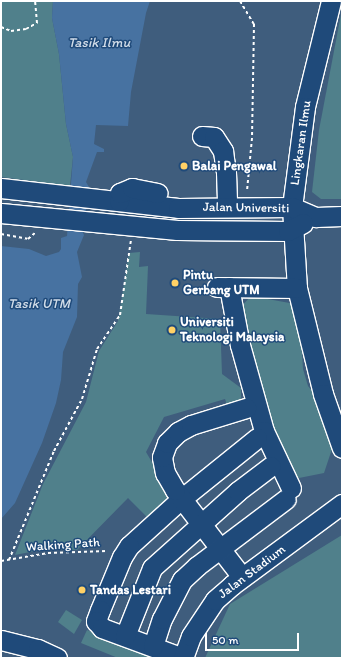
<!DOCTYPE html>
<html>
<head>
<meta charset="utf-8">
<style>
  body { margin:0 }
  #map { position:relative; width:343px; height:659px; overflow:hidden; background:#32557c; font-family:Itim,sans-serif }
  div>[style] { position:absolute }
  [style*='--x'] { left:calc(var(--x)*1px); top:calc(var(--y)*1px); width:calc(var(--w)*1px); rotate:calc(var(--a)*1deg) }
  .built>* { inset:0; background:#3f5d7d; transform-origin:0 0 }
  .green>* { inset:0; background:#50808b }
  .water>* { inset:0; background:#4772a1 }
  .path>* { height:2px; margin-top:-1px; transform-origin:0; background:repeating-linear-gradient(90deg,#fff 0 3px,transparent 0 6px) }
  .roads { filter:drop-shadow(1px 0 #fff) drop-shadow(-1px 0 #fff) drop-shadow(0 1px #fff) drop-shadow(0 -1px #fff) }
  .minor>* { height:19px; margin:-9.5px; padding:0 9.5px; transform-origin:9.5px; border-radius:9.5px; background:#1f4a7a }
  .dots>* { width:11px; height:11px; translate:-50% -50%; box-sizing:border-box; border:2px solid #1f4a7a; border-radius:50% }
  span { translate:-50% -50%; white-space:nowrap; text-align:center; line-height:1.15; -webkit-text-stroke:3px #1f4a7a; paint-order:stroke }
  .street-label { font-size:13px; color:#fff }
  .poi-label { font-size:13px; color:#fff; font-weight:700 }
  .left { translate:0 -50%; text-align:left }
  .water-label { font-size:14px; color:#d1dce8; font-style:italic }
  .frame { position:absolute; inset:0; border:2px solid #fff; pointer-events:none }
  .scale { position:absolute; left:205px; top:633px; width:94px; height:18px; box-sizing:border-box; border:2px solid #fff; border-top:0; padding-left:5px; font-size:12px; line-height:14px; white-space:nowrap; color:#fff; -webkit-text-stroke:3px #1f4a7a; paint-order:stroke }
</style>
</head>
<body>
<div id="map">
  <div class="built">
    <i style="left:1px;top:1px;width:341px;height:657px"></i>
  </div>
  <div class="green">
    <i style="clip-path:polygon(1px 1px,53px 1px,52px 18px,59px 54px,66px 124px,73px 157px,70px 186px,1px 177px)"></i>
    <i style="clip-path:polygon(342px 9px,342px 199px,321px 199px,312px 192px,319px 130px)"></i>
    <i style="clip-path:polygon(140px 252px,139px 267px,148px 266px,146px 314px,220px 319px,222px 374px,241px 388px,241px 400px,228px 408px,225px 399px,164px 417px,146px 452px,173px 498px,152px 522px,128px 498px,77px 550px,45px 549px,15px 555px,43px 484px,86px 402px,99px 351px,118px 321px,129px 253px)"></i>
    <i style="clip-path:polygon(251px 296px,295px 304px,297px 326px,302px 353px,303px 369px,308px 386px,317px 397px,334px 443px,324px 473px,299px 478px,286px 468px,273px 435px,240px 308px)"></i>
    <i style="clip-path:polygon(342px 535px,342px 658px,205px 658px,230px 604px)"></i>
    <i style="clip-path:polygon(66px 610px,82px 620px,74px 634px,58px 622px)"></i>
    <i style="clip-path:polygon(87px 630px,157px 658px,118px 658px,81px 643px)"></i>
  </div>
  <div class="water">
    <i style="clip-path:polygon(53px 1px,150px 1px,146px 13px,131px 92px,128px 126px,96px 125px,94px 144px,104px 149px,104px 152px,97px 152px,86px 182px,89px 187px,83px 233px,84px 235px,77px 252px,82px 277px,78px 284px,77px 317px,63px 352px,61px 380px,56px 403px,42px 443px,15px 503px,1px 519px,1px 246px,29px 249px,46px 256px,59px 252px,61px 249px,61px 238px,67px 236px,73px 157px,66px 124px,59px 54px,52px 18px)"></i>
  </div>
  <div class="path">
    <i style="--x:240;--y:1;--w:27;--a:59"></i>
    <i style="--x:254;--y:24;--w:114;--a:91"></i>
    <i style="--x:252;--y:138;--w:53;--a:95.4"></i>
    <i style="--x:1;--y:27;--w:11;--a:22"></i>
    <i style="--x:11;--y:31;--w:15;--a:-8"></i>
    <i style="--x:26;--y:29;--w:13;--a:-29"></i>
    <i style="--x:37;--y:23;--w:22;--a:-95"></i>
    <i style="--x:1;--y:234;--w:27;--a:10"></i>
    <i style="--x:28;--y:239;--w:11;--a:-41"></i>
    <i style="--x:9;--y:560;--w:118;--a:-67.6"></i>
    <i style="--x:54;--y:451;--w:59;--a:-61.7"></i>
    <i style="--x:82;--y:399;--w:52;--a:-73.3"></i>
    <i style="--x:97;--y:349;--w:41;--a:-55.9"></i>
    <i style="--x:120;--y:315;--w:76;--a:-81.7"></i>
    <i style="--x:1;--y:561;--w:48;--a:-9.7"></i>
    <i style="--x:48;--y:553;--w:59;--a:-1.9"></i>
  </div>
  <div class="roads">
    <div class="minor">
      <i style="--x:331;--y:1;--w:109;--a:103.8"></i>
      <i style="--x:305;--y:107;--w:101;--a:97.4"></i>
      <i style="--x:292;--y:207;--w:81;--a:86.5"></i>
      <i style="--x:297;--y:288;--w:109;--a:76.2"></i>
      <i style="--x:323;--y:394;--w:57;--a:70.6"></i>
      <i style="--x:202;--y:136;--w:12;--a:5"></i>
      <i style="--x:214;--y:137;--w:17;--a:57"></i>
      <i style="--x:223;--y:151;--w:21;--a:82"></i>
      <i style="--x:226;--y:172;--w:35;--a:88"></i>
      <i style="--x:1;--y:188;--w:178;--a:6.4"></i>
      <i style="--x:178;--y:208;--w:114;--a:-0.5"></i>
      <i style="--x:292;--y:207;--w:26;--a:23"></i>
      <i style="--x:316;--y:217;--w:26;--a:-2"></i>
      <i style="--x:119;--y:201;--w:8;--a:-83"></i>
      <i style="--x:120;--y:193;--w:13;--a:-23"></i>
      <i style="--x:132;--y:188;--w:26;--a:11"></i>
      <i style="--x:1;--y:213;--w:177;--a:5.5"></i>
      <i style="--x:177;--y:230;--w:111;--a:0.5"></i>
      <i style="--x:288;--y:231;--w:17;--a:-28"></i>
      <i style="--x:217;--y:287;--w:80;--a:0.7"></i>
      <i style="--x:229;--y:287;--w:59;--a:79.3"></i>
      <i style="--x:240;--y:345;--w:89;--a:74.4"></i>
      <i style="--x:264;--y:431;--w:63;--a:64.7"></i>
      <i style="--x:257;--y:438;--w:97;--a:141.2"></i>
      <i style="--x:181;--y:499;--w:70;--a:137.9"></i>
      <i style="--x:129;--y:546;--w:13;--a:122"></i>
      <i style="--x:122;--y:557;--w:57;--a:112.5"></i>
      <i style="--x:100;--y:610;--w:12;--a:110"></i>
      <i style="--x:96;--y:621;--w:9;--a:49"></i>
      <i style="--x:102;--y:628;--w:86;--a:20.3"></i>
      <i style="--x:183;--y:658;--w:23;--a:-70"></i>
      <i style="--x:191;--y:636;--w:43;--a:-56.3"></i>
      <i style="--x:215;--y:600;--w:23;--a:-41"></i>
      <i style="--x:232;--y:585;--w:137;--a:-36.4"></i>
      <i style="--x:242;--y:577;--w:110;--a:-127.6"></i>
      <i style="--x:175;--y:490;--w:20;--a:-120"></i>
      <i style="--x:165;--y:473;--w:16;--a:-101"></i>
      <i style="--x:162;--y:457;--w:15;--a:-70"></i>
      <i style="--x:167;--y:443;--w:16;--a:-45"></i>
      <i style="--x:178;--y:432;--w:15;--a:-28"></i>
      <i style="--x:191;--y:425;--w:58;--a:-17.2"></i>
      <i style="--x:125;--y:636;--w:73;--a:-68.3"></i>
      <i style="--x:152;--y:568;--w:115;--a:-41.8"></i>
      <i style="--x:238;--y:491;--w:41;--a:-37.1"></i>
      <i style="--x:1;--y:640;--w:38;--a:14"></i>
      <i style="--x:38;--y:649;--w:21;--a:25"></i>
      <i style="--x:153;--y:646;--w:28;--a:-72"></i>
      <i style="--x:162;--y:619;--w:44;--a:-62.9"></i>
      <i style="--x:182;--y:580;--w:21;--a:-43"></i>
      <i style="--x:197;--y:566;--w:111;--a:-37"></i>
    </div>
  </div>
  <div class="dots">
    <i style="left:184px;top:166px;background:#ffd166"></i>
    <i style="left:175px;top:283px;background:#ffd166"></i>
    <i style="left:172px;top:330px;background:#ffd166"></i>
    <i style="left:82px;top:590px;background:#ffd166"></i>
  </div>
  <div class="street-label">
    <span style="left:301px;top:143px;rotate:-82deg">Lingkaran Ilmu</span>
    <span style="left:246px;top:208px;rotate:1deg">Jalan Universiti</span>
    <span style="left:63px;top:545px;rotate:-4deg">Walking Path</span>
    <span style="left:252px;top:572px;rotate:-37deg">Jalan Stadium</span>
  </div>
  <div class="poi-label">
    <span class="left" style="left:192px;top:166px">Balai Pengawal</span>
    <span class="left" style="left:183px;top:283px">Pintu<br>Gerbang UTM</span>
    <span class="left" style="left:180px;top:330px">Universiti<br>Teknologi Malaysia</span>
    <span class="left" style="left:90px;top:590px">Tandas Lestari</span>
  </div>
  <div class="water-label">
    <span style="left:99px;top:43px">Tasik Ilmu</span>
    <span style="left:39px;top:304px">Tasik UTM</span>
  </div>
  <div class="frame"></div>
  <div class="scale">50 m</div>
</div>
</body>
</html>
